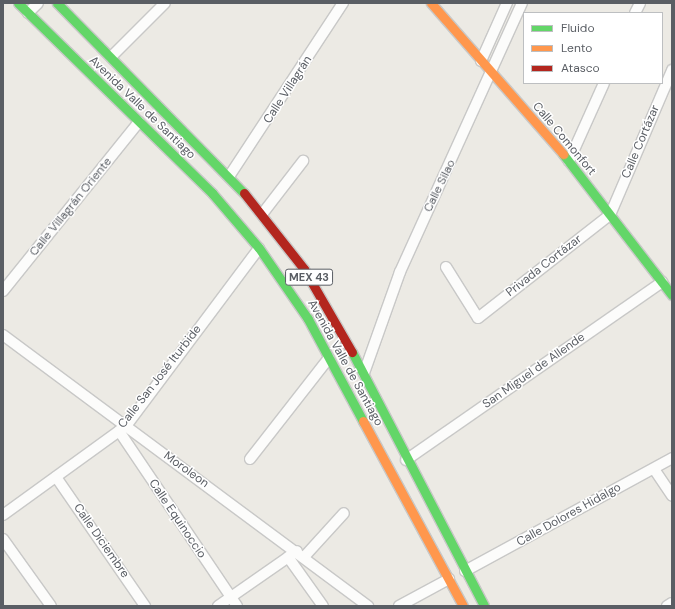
<!DOCTYPE html>
<html>
<head>
<meta charset="utf-8">
<style>
  body { margin:0 }
  #map { position:relative; width:675px; height:609px; overflow:hidden; background:#eceae4; font-family:"DM Sans",sans-serif }
  div>[style] { position:absolute }
  [style*='--x'] { left:calc(var(--x)*1px); top:calc(var(--y)*1px); width:calc(var(--w)*1px); rotate:calc(var(--a)*1deg) }
  .roads { filter:drop-shadow(1px 0 #c8c8c7) drop-shadow(-1px 0 #c8c8c7) drop-shadow(0 1px #c8c8c7) drop-shadow(0 -1px #c8c8c7) }
  .street>* { height:10px; margin:-5px; padding:0 5px; transform-origin:5px; border-radius:5px; background:#fcfcfb }
  .fast>* { height:9px; margin:-4.5px; padding:0 4.5px; transform-origin:4.5px; border-radius:4.5px; background:#63d668 }
  .slow>* { height:9px; margin:-4.5px; padding:0 4.5px; transform-origin:4.5px; border-radius:4.5px; background:#ff974d }
  .jam>* { height:9px; margin:-4.5px; padding:0 4.5px; transform-origin:4.5px; border-radius:4.5px; background:#b3261e }
  span { translate:-50% -50%; white-space:nowrap; text-align:center; line-height:1.15; -webkit-text-stroke:3px #fff; paint-order:stroke }
  .shield-label span { padding:1px 3px; background:#fff; border:1px solid; border-radius:3px; -webkit-text-stroke-width:0 }
  .shield-label { font-size:11px; color:#5a5e64; font-weight:700 }
  .street-label { font-size:12px; color:#5a5e64 }
  .frame { position:absolute; inset:0; border:4px solid #5a5e64; pointer-events:none }
  .legend { position:absolute; left:523px; top:12px; width:140px; height:72px; box-sizing:border-box; background:#fff; border:1px solid #bdbfc1; margin:0; padding:5px 7px; list-style:none; font-size:12px; color:#5a5e64 }
  .legend li { display:flex; align-items:center; gap:8px; height:20px }
  .legend b { width:20px; border:1px solid #bdbfc1 }
</style>
</head>
<body>
<div id="map">
  <div class="roads">
    <div class="street">
      <i style="--x:28;--y:13;--w:14;--a:-45"></i>
      <i style="--x:635;--y:13;--w:11;--a:-63"></i>
      <i style="--x:111;--y:57;--w:76;--a:-45"></i>
      <i style="--x:481;--y:61;--w:64;--a:-65.9"></i>
      <i style="--x:569;--y:161;--w:85;--a:-65.8"></i>
      <i style="--x:230;--y:175;--w:206;--a:-56.7"></i>
      <i style="--x:263;--y:213;--w:66;--a:-52.4"></i>
      <i style="--x:446;--y:267;--w:60;--a:57.9"></i>
      <i style="--x:478;--y:318;--w:167;--a:-38"></i>
      <i style="--x:610;--y:215;--w:158;--a:-66.8"></i>
      <i style="--x:3;--y:291;--w:217;--a:-51.2"></i>
      <i style="--x:3;--y:335;--w:455;--a:36.6"></i>
      <i style="--x:364;--y:373;--w:107;--a:-70.4"></i>
      <i style="--x:400;--y:272;--w:295;--a:-65.6"></i>
      <i style="--x:119;--y:431;--w:211;--a:56"></i>
      <i style="--x:250;--y:459;--w:128;--a:-52"></i>
      <i style="--x:406;--y:460;--w:312;--a:-34.8"></i>
      <i style="--x:654;--y:469;--w:32;--a:56"></i>
      <i style="--x:56;--y:477;--w:157;--a:55.4"></i>
      <i style="--x:3;--y:515;--w:152;--a:-35.9"></i>
      <i style="--x:126;--y:426;--w:222;--a:-53.2"></i>
      <i style="--x:3;--y:539;--w:82;--a:54.4"></i>
      <i style="--x:288;--y:557;--w:60;--a:54.5"></i>
      <i style="--x:304;--y:557;--w:59;--a:-47.7"></i>
      <i style="--x:465;--y:571;--w:236;--a:-28.6"></i>
      <i style="--x:218;--y:606;--w:96;--a:-34.8"></i>
      <i style="--x:399;--y:606;--w:57;--a:-28.4"></i>
      <i style="--x:667;--y:606;--w:6;--a:-31"></i>
    </div>
    <div class="fast">
      <i style="--x:18;--y:3;--w:272;--a:44.4"></i>
      <i style="--x:212;--y:193;--w:72;--a:49.5"></i>
      <i style="--x:259;--y:248;--w:86;--a:55.4"></i>
      <i style="--x:308;--y:319;--w:116;--a:61.7"></i>
      <i style="--x:57;--y:3;--w:267;--a:45.5"></i>
      <i style="--x:563;--y:154;--w:178;--a:52.3"></i>
      <i style="--x:352;--y:352;--w:286;--a:62.5"></i>
    </div>
    <div class="slow">
      <i style="--x:431;--y:3;--w:201;--a:48.8"></i>
      <i style="--x:363;--y:421;--w:210;--a:61.6"></i>
    </div>
    <div class="jam">
      <i style="--x:244;--y:193;--w:97;--a:51.7"></i>
      <i style="--x:304;--y:269;--w:96;--a:60"></i>
    </div>
  </div>
  <div class="shield-label">
    <span style="left:309px;top:277px">MEX 43</span>
  </div>
  <div class="street-label">
    <span style="left:288px;top:90px;rotate:-57deg">Calle Villagrán</span>
    <span style="left:142px;top:108px;rotate:44deg">Avenida Valle de Santiago</span>
    <span style="left:564px;top:139px;rotate:50deg">Calle Comonfort</span>
    <span style="left:641px;top:142px;rotate:-67deg">Calle Cortázar</span>
    <span style="left:440px;top:186px;rotate:-64deg">Calle Silao</span>
    <span style="left:71px;top:207px;rotate:-51deg">Calle Villagrán Oriente</span>
    <span style="left:544px;top:266px;rotate:-38deg">Privada Cortázar</span>
    <span style="left:345px;top:363px;rotate:61deg">Avenida Valle de Santiago</span>
    <span style="left:534px;top:371px;rotate:-35deg">San Miguel de Allende</span>
    <span style="left:160px;top:377px;rotate:-52deg">Calle San José Iturbide</span>
    <span style="left:186px;top:470px;rotate:36deg">Moroleon</span>
    <span style="left:569px;top:515px;rotate:-29deg">Calle Dolores Hidalgo</span>
    <span style="left:177px;top:519px;rotate:56deg">Calle Equinoccio</span>
    <span style="left:101px;top:541px;rotate:55deg">Calle Diciembre</span>
  </div>
  <div class="frame"></div>
  <ul class="legend">
  <li><b style="height:5px;background:#63d668"></b>Fluido</li>
  <li><b style="height:5px;background:#ff974d"></b>Lento</li>
  <li><b style="height:5px;background:#b3261e"></b>Atasco</li>
  </ul>
</div>
</body>
</html>
